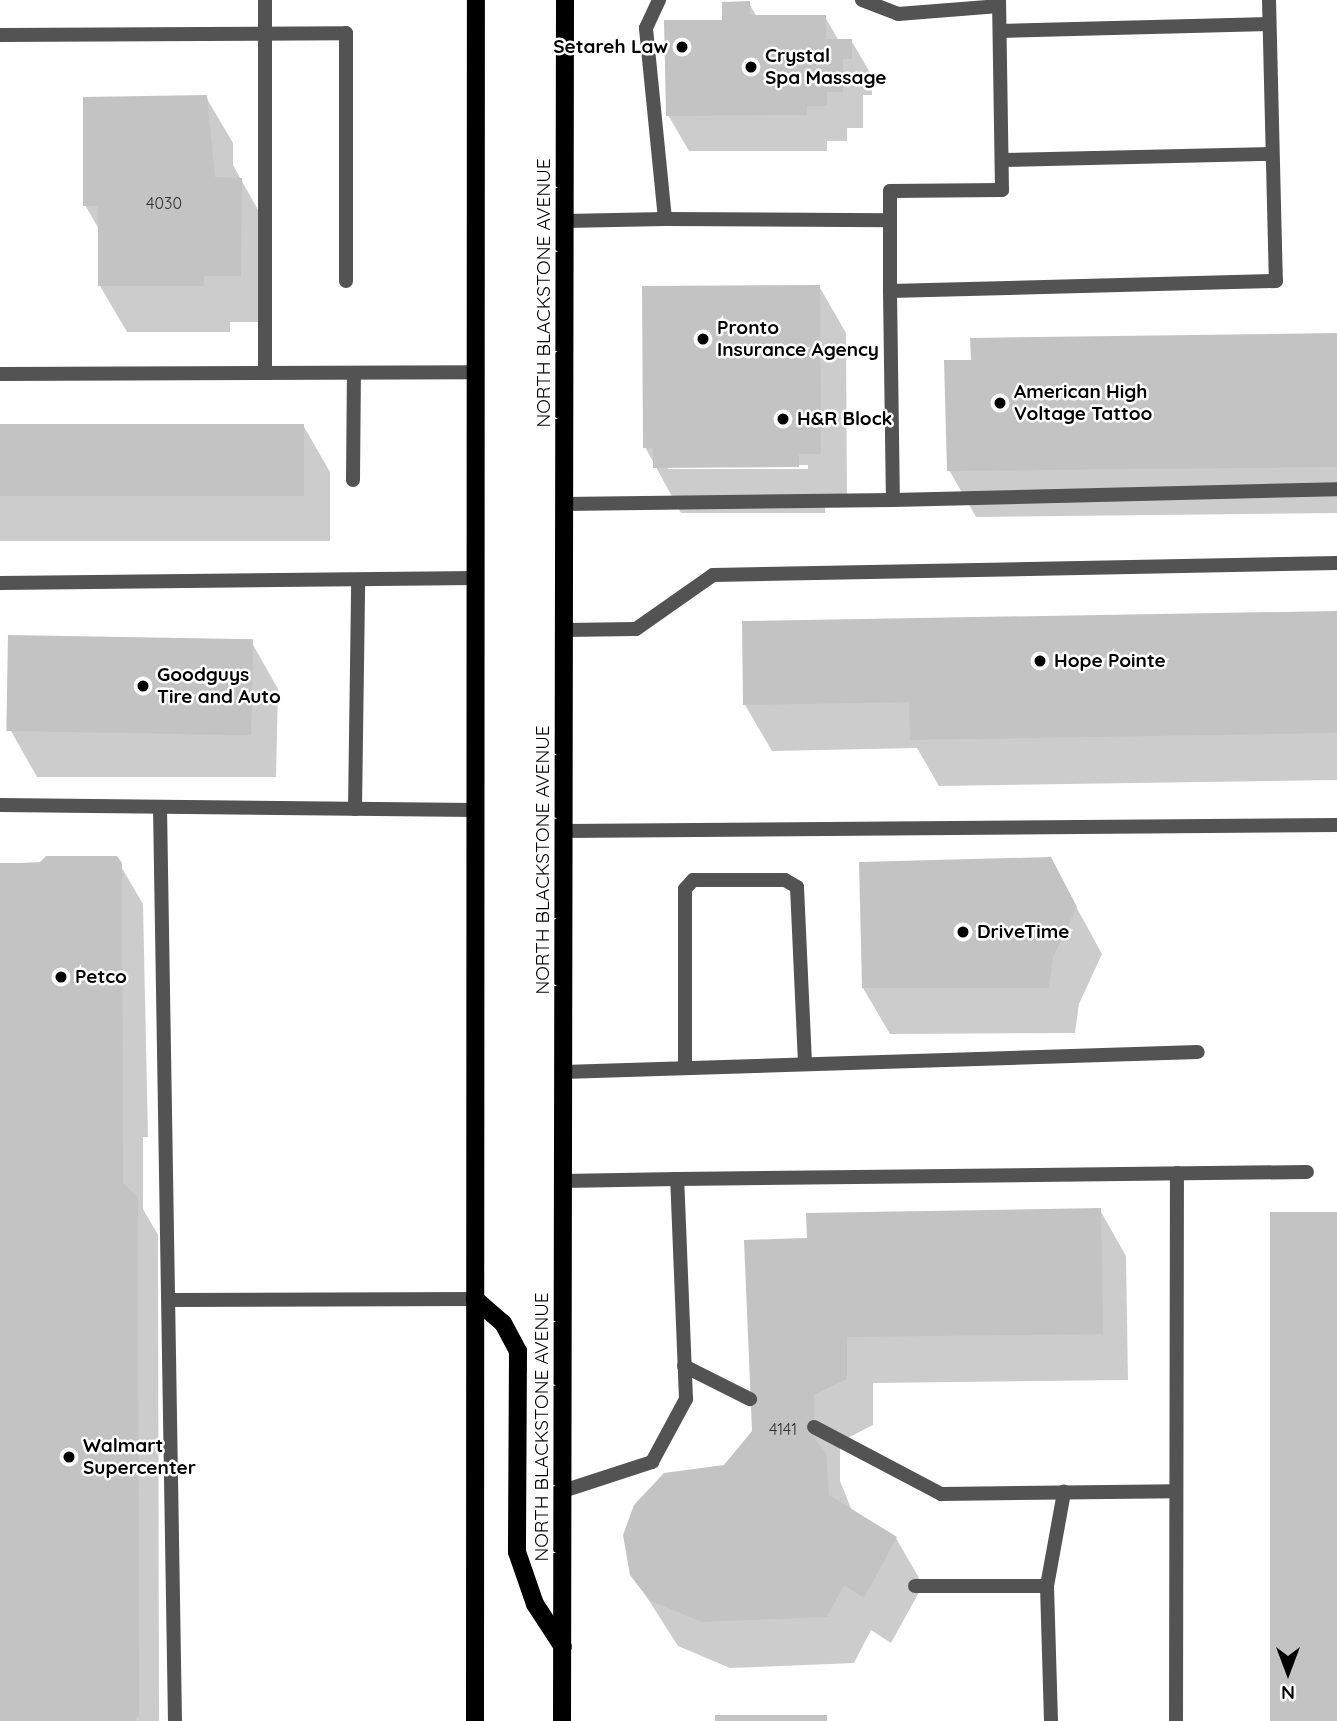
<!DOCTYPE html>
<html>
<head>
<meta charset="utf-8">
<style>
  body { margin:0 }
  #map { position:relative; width:1337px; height:1721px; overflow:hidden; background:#fff; font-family:Quicksand,sans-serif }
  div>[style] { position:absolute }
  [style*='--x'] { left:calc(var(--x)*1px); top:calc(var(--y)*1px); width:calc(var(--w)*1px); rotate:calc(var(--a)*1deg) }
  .shadow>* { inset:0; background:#0003 }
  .building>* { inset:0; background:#c3c3c3; transform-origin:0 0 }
  .lane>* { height:14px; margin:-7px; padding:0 7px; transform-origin:7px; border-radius:7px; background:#535353 }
  .primary>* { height:18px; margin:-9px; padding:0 9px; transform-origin:9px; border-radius:9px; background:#000 }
  .dots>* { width:19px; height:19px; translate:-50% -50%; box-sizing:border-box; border:4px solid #fff; border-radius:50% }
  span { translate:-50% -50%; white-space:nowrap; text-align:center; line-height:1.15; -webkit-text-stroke:5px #fff; paint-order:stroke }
  .number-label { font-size:16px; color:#313131 }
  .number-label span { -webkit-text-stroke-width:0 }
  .poi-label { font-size:19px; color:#000; font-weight:700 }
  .right { translate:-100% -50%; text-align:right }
  .left { translate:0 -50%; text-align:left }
  .street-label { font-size:19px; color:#000 }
  .north { position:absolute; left:1253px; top:1637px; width:70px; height:70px; -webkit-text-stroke:5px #fff; paint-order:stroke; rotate:180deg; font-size:19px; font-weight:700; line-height:28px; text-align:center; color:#000 }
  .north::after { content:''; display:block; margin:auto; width:24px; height:32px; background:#000; clip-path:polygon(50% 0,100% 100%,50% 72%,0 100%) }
</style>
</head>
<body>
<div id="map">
  <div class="shadow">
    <i style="clip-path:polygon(749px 3px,757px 17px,825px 17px,839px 41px,851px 40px,872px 76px,872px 95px,863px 95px,863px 128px,847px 128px,847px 141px,827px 141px,827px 151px,689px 151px,668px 115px,724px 22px)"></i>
    <i style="clip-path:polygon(206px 97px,233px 143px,233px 165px,267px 226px,267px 322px,230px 322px,230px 332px,127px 332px,100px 286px,100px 231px,85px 205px)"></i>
    <i style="clip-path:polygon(evenodd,819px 286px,846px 333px,847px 500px,825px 500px,825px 513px,681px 513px,645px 447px,819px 286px,808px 465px,808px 469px,668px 469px,668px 466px,808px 465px)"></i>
    <i style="clip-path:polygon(1337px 335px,1337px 513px,976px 517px,949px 470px,973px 362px)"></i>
    <i style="clip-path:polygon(0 425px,303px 425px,330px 472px,330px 541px,0 541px)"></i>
    <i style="clip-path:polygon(1337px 613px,1337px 780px,939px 786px,917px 748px,772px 751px,745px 705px)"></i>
    <i style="clip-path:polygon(252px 643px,278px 689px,276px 777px,37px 777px,11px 731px)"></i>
    <i style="clip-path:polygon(116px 858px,143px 904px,148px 1137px,143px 1137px,143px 1209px,158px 1235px,159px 1721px,0 1721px,0 864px)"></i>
    <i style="clip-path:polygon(1050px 859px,1102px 954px,1079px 1004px,1075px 1033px,890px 1034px,863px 988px)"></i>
    <i style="clip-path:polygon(1100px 1210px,1126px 1256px,1128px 1380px,873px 1383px,873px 1425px,840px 1442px,840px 1481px,852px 1511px,896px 1538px,923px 1585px,891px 1643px,871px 1630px,854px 1663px,730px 1668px,678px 1646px,632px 1574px,754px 1431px,809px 1240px)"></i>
  </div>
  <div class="building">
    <i style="clip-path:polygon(750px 1px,750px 15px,826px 15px,826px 39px,852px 39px,852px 59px,843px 59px,843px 92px,827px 92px,827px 106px,807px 106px,807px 115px,666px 116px,664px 20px,722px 20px,722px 2px)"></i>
    <i style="clip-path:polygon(207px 95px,215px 177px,242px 178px,241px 276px,204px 276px,204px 286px,98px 286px,98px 206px,83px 206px,83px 97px)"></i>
    <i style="clip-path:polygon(820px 285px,821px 454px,799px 454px,799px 467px,653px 468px,653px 448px,643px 448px,642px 286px)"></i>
    <i style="clip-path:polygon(1337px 333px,1337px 467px,947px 471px,944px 360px,971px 360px,970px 338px)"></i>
    <i style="left:0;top:424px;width:304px;height:72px"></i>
    <i style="clip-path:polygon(1337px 611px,1337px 733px,910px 740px,909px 702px,743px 705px,742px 621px)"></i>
    <i style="left:8px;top:635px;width:245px;height:96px;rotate:1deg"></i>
    <i style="clip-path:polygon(46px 856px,117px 856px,122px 863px,123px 1183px,138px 1197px,139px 1716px,134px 1721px,0 1721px,0 863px,39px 863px)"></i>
    <i style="clip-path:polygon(1051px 857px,1077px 907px,1053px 957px,1049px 988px,862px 988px,859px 862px)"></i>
    <i style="clip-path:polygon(1101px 1208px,1103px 1334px,847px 1337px,847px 1379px,814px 1395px,814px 1438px,826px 1453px,829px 1495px,897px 1537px,864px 1598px,844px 1585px,827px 1617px,702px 1622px,649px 1600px,630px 1575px,623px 1535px,634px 1505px,664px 1473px,724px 1465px,752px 1431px,744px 1240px,807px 1238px,806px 1213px)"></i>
    <i style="left:1337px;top:1212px;width:509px;height:67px;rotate:90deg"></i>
    <i style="left:715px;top:1715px;width:112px;height:6px"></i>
  </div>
  <div class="lane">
    <i style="--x:265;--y:0;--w:373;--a:90"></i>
    <i style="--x:862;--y:0;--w:39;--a:21"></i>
    <i style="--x:898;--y:14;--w:101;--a:-4.5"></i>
    <i style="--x:1269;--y:0;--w:281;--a:88.6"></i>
    <i style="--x:1276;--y:281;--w:386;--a:178.5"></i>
    <i style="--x:890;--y:291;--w:209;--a:89.2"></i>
    <i style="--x:893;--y:500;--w:444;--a:-1.4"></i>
    <i style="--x:1000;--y:31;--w:269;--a:-1.5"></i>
    <i style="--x:0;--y:35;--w:346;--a:-0.3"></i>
    <i style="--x:346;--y:33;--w:248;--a:90"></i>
    <i style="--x:1002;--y:160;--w:270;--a:-1.3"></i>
    <i style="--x:665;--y:219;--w:225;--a:0.3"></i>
    <i style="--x:565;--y:221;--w:100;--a:-1.1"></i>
    <i style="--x:665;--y:219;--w:192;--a:-95.7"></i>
    <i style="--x:646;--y:28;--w:31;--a:-65"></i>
    <i style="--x:890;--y:291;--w:100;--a:-90"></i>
    <i style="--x:890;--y:191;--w:112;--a:-0.5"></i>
    <i style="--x:1002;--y:190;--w:190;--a:-90.9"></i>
    <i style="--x:0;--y:374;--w:476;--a:-0.2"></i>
    <i style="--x:353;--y:480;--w:107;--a:-89.5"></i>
    <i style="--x:564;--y:504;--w:329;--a:-0.7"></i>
    <i style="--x:0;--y:583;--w:476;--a:-0.6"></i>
    <i style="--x:564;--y:630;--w:72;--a:-0.8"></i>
    <i style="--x:636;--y:629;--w:94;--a:-35"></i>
    <i style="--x:713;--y:575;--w:624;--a:-1.1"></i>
    <i style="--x:0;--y:805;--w:475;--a:0.6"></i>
    <i style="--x:160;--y:807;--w:914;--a:89.06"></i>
    <i style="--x:355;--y:809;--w:228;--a:-89.2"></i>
    <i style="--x:564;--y:831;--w:773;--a:-0.44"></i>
    <i style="--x:685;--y:1067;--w:178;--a:-90"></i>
    <i style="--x:685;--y:889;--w:12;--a:-48"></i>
    <i style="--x:693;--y:880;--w:92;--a:0"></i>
    <i style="--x:785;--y:880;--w:14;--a:30"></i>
    <i style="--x:797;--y:887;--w:177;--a:87.4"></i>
    <i style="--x:563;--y:1072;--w:635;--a:-1.8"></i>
    <i style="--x:677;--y:1179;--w:630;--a:-0.64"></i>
    <i style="--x:170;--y:1300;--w:305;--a:-0.2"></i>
    <i style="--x:684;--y:1366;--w:74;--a:26.6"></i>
    <i style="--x:814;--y:1427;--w:144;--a:27.8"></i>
    <i style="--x:941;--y:1494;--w:235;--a:-0.7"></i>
    <i style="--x:563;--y:1491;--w:94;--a:-18"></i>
    <i style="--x:652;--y:1462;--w:72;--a:-61.6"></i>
    <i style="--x:686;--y:1399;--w:220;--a:-92.3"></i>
    <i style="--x:677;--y:1179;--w:114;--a:179"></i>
    <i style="--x:915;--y:1586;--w:132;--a:0"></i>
    <i style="--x:1051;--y:1721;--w:135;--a:-91.7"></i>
    <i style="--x:1047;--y:1586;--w:96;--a:-79.7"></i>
    <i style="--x:1176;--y:1721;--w:548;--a:-89.9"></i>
  </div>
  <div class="primary">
    <i style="--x:475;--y:1299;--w:37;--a:41"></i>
    <i style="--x:503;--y:1323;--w:32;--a:62"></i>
    <i style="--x:518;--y:1351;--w:201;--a:90.3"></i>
    <i style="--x:517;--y:1552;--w:55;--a:70.9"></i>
    <i style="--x:535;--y:1604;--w:51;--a:56.9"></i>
    <i style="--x:475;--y:1721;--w:1721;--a:-89.97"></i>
    <i style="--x:562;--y:1721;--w:1721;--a:-89.9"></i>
  </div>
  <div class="dots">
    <i style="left:682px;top:47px;background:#000"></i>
    <i style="left:751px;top:67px;background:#000"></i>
    <i style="left:703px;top:339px;background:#000"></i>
    <i style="left:1000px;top:403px;background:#000"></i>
    <i style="left:783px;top:419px;background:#000"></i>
    <i style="left:1040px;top:661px;background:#000"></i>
    <i style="left:143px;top:686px;background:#000"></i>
    <i style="left:963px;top:932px;background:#000"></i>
    <i style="left:61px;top:977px;background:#000"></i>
    <i style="left:69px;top:1457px;background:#000"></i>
  </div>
  <div class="number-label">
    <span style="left:164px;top:203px">4030</span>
    <span style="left:783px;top:1429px">4141</span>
  </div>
  <div class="poi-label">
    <span class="right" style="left:668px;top:47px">Setareh Law</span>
    <span class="left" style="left:765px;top:67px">Crystal<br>Spa Massage</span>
    <span class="left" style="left:717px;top:339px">Pronto<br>Insurance Agency</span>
    <span class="left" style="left:1014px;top:403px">American High<br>Voltage Tattoo</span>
    <span class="left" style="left:797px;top:419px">H&amp;R Block</span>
    <span class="left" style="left:1054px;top:661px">Hope Pointe</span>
    <span class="left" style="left:157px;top:686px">Goodguys<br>Tire and Auto</span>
    <span class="left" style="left:977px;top:932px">DriveTime</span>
    <span class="left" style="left:75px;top:977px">Petco</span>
    <span class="left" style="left:83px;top:1457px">Walmart<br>Supercenter</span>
  </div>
  <div class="street-label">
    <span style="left:544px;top:293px;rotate:-90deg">NORTH BLACKSTONE AVENUE</span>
    <span style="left:543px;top:860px;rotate:-90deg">NORTH BLACKSTONE AVENUE</span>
    <span style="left:542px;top:1427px;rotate:-90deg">NORTH BLACKSTONE AVENUE</span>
  </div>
  <div class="north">N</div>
</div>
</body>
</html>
